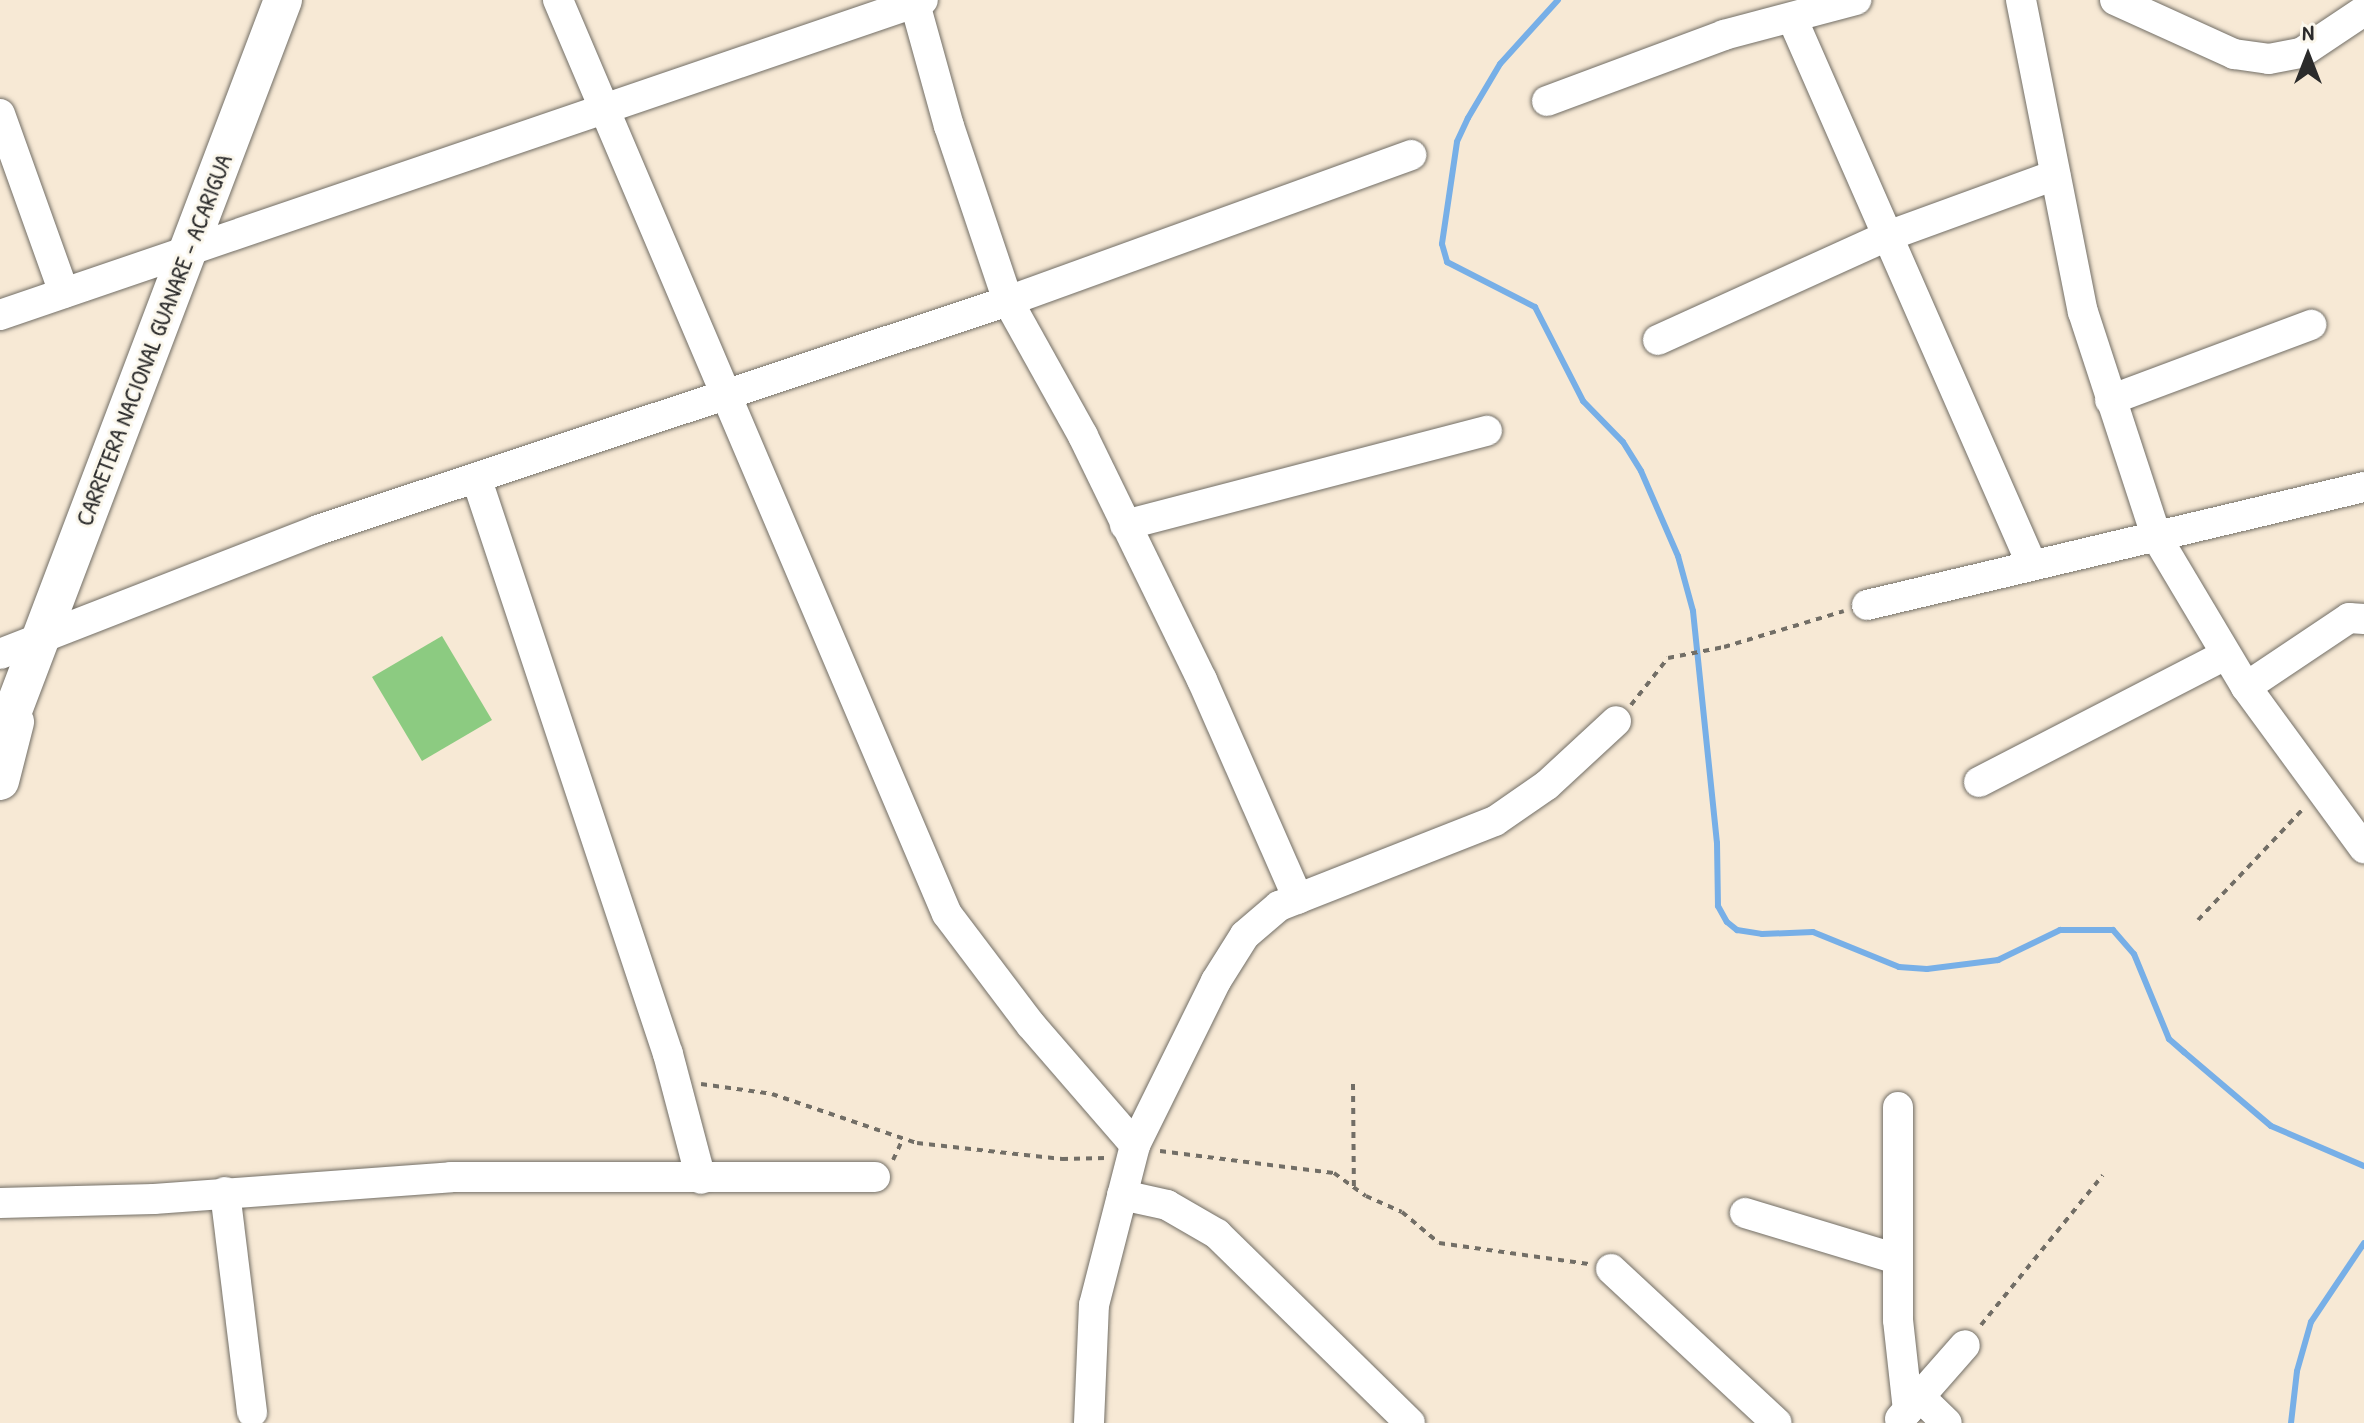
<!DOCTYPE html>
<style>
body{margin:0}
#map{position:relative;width:2364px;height:1423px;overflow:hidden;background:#f7e9d5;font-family:"Patrick Hand",sans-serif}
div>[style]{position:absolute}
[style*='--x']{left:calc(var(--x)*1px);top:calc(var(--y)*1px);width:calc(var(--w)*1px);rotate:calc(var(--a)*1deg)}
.green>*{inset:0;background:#8ccb81}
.stream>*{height:6px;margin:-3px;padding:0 3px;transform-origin:3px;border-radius:3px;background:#77afe7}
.path>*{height:4px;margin-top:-2px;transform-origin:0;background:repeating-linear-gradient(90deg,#726e66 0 6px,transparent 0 12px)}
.roads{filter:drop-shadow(0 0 2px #726e66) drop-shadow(0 0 2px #726e66)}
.minor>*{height:30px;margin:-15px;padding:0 15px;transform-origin:15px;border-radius:15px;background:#fff}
.major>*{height:38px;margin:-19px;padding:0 19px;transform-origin:19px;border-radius:19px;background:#fff}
span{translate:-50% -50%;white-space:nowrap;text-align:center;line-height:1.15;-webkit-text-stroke:6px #fbf7ec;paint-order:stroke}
.street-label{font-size:24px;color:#2b2b2b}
.north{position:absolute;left:2268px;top:16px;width:80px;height:80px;-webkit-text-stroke:6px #fbf7ec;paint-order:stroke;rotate:0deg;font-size:22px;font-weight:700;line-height:32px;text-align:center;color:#2b2b2b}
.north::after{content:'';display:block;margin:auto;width:28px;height:36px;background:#2b2b2b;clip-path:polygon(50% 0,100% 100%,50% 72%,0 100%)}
</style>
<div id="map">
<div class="green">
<div style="clip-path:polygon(442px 636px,492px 720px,422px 761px,372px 677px)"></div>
</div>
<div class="stream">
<div style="--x:1558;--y:0;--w:86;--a:132.2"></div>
<div style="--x:1500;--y:64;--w:63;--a:120.7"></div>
<div style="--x:1468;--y:118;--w:26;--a:115"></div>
<div style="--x:1457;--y:142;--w:103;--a:98.4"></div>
<div style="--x:1442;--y:244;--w:19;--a:74"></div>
<div style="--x:1447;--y:262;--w:99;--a:27.1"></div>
<div style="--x:1535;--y:307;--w:106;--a:62.9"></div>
<div style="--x:1583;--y:401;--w:57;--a:45.7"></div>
<div style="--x:1623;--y:442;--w:34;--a:58"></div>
<div style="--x:1641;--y:471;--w:93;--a:66.5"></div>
<div style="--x:1678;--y:556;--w:57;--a:74.7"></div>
<div style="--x:1693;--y:611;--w:233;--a:84.1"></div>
<div style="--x:1717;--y:843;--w:63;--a:89.1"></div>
<div style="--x:1718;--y:906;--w:18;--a:61"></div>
<div style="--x:1727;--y:922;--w:13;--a:39"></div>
<div style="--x:1737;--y:930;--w:25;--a:9"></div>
<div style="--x:1762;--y:934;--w:51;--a:-2.2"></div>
<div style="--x:1813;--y:932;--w:93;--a:22.1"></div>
<div style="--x:1899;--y:967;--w:28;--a:4"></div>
<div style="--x:1927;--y:969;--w:72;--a:-7.2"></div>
<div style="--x:1998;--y:960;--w:69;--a:-25.8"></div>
<div style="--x:2060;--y:930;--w:53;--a:0"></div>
<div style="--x:2113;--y:930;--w:32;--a:49"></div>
<div style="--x:2134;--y:954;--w:92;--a:67.6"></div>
<div style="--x:2169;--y:1039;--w:20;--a:41"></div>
<div style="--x:2184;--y:1052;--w:114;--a:40.4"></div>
<div style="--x:2271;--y:1126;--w:101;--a:23.3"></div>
<div style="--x:2291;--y:1423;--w:52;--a:-83.4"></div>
<div style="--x:2297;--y:1371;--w:51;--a:-74.1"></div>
<div style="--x:2311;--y:1322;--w:95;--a:-56.1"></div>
</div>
<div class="path">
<div style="--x:1631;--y:705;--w:60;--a:-51.8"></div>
<div style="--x:1668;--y:658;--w:57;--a:-11.1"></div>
<div style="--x:1724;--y:647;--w:125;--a:-16.7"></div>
<div style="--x:2198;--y:920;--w:154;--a:-46.6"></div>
<div style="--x:701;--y:1084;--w:72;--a:8"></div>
<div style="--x:772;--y:1094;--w:153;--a:18.7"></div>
<div style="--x:917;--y:1143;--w:146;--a:6.3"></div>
<div style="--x:1062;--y:1159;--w:44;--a:-1.3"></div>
<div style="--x:1353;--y:1084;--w:105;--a:89.5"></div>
<div style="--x:1160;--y:1151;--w:175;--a:7.2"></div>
<div style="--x:1334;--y:1173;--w:39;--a:36"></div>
<div style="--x:1366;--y:1196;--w:39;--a:24"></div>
<div style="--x:1402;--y:1212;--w:48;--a:40"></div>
<div style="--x:1439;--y:1243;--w:151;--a:8"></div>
<div style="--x:893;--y:1160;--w:23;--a:-65"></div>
<div style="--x:1981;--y:1325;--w:193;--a:-50.9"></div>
</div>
<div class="roads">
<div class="minor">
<div style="--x:558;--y:0;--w:993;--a:66.95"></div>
<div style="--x:947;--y:914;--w:139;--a:52.9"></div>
<div style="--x:1031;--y:1025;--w:159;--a:49.1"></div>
<div style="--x:914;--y:0;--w:131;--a:74.5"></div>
<div style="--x:949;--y:126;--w:185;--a:71.4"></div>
<div style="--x:1008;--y:301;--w:154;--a:60.9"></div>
<div style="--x:1083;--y:436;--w:271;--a:64"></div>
<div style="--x:1202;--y:680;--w:239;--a:66.3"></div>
<div style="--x:2021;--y:0;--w:318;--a:78.8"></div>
<div style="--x:2083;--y:312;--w:236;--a:71.9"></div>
<div style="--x:2156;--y:536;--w:176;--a:59.2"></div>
<div style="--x:2246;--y:687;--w:200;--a:53.8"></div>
<div style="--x:2115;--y:0;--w:131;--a:24.4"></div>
<div style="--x:2234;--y:54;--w:35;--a:8"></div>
<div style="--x:2269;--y:59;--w:33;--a:-11"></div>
<div style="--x:2301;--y:53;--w:76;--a:-33.7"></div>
<div style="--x:1792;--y:18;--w:597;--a:66.31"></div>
<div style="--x:1547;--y:101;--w:189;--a:-20.4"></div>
<div style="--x:1724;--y:35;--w:137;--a:-14.9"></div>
<div style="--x:0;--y:114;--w:190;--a:70.3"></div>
<div style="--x:0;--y:315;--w:975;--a:-18.84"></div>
<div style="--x:1658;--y:340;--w:249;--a:-24.4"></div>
<div style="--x:1885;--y:237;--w:181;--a:-20"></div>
<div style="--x:2110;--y:400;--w:215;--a:-20.5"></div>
<div style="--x:477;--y:480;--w:605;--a:71.6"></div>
<div style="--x:668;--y:1054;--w:129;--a:75.2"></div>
<div style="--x:1125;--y:525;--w:374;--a:-14.6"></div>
<div style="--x:1867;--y:605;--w:511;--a:-13.36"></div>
<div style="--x:0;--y:654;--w:341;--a:-21.3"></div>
<div style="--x:318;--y:530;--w:727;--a:-18.36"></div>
<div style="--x:1008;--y:301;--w:429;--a:-19.9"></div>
<div style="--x:2246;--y:687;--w:124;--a:-33.8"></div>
<div style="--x:2349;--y:618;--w:15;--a:4"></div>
<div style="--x:1979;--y:782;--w:277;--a:-27.3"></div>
<div style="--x:1898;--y:1107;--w:213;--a:90"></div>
<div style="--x:1898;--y:1320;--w:91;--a:83.7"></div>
<div style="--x:225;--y:1192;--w:222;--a:83"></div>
<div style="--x:1122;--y:1195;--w:46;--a:12.5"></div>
<div style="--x:1167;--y:1205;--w:58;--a:30.1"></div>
<div style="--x:1217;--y:1234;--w:270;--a:44.4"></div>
<div style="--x:0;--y:1203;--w:154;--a:-1.5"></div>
<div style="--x:154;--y:1199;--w:298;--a:-4.2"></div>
<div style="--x:451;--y:1177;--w:424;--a:0"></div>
<div style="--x:1745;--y:1213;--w:159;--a:16.8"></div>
<div style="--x:1611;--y:1269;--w:226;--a:42.9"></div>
<div style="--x:1920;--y:1397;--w:37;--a:44"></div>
<div style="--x:1900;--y:1419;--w:98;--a:-48.7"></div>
<div style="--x:1089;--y:1423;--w:118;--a:-87.6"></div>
<div style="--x:1094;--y:1305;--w:165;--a:-75.6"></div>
<div style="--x:1135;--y:1145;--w:183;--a:-63.7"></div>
<div style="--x:1216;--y:981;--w:54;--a:-57.8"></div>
<div style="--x:1245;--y:935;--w:45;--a:-40.5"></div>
<div style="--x:1279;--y:906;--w:232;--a:-21.5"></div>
<div style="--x:1495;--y:821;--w:63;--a:-34.7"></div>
<div style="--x:1547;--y:785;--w:94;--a:-42.8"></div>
</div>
<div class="major">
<div style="--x:0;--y:745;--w:797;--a:-69.2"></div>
<div style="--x:0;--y:781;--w:61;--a:-75.7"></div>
</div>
</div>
<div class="street-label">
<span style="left:154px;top:340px;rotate:-69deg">CARRETERA NACIONAL GUANARE - ACARIGUA</span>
</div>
<div class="north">N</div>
</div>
